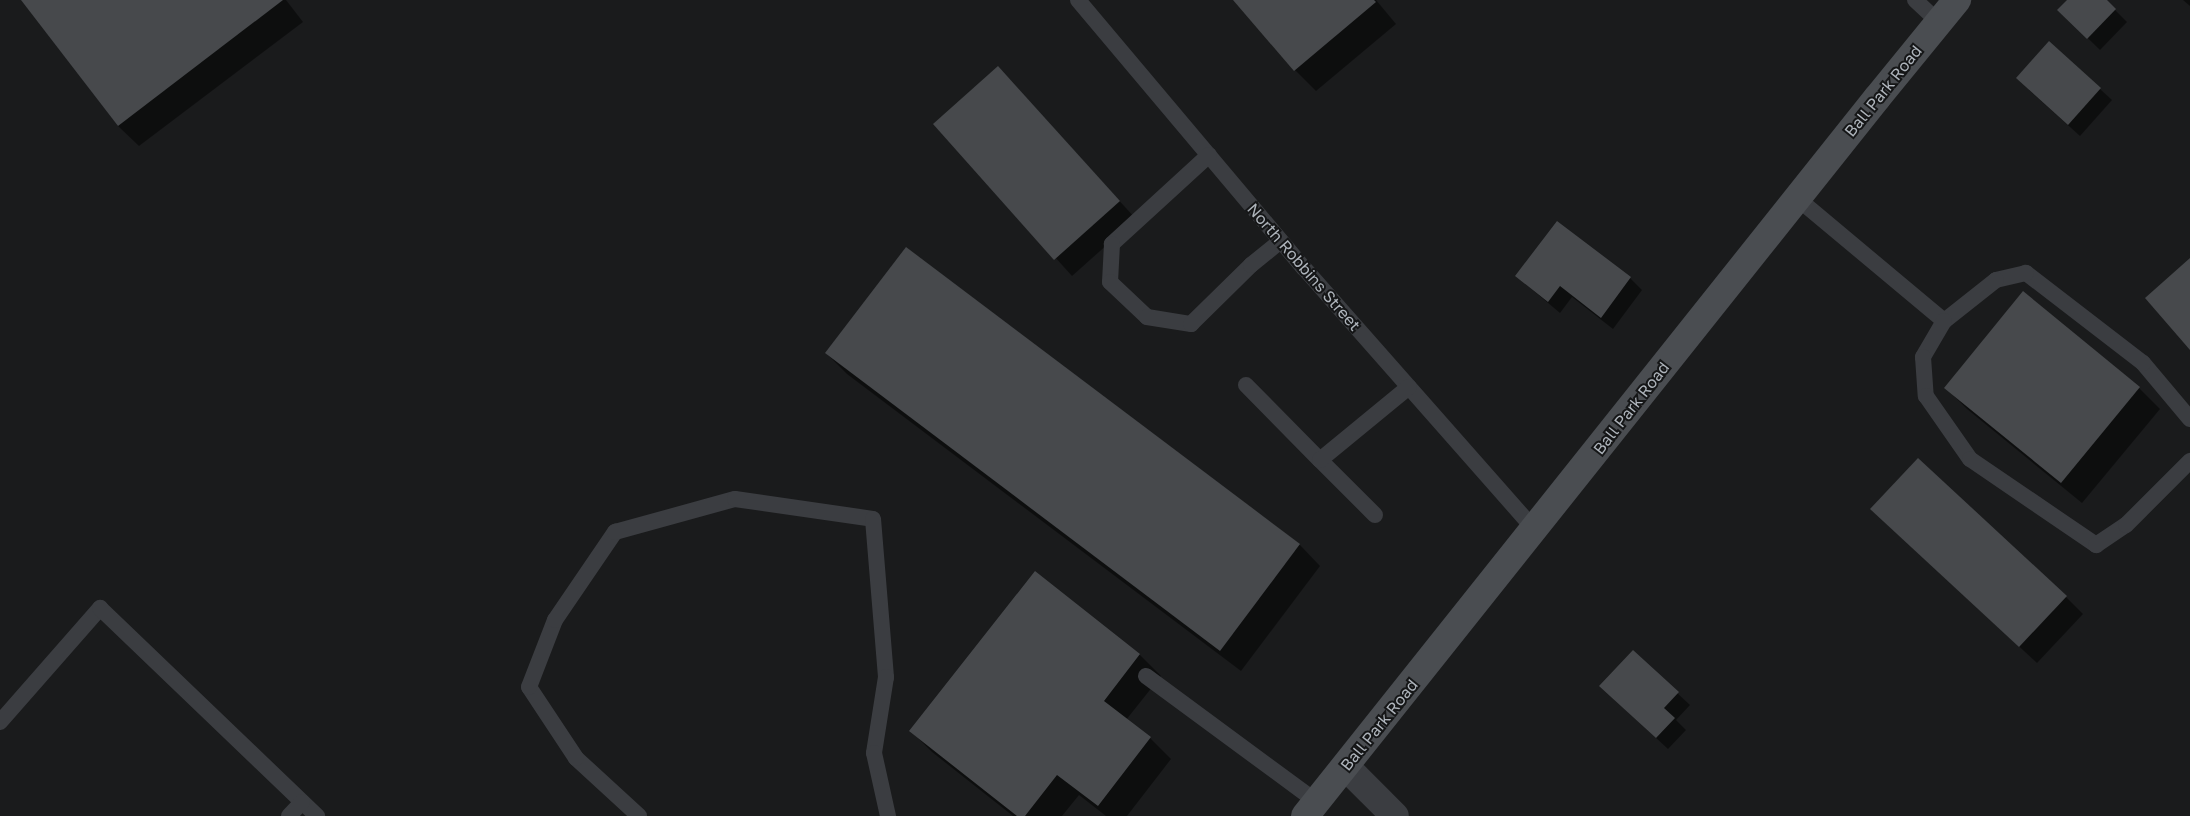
<!DOCTYPE html>
<style>
body{margin:0}
#map{position:relative;width:2190px;height:816px;overflow:hidden;background:#1a1b1c;font-family:"Golos Text",sans-serif}
div>[style]{position:absolute}
[style*='--x']{left:calc(var(--x)*1px);top:calc(var(--y)*1px);width:calc(var(--w)*1px);rotate:calc(var(--a)*1deg)}
.shadow>*{inset:0;background:#0007}
.building>*{inset:0;background:#47494c}
.lane>*{height:16px;margin:-8px;padding:0 8px;transform-origin:8px;border-radius:8px;background:#3b3d41}
.street>*{height:28px;margin:-14px;padding:0 14px;transform-origin:14px;border-radius:14px;background:#3b3d41}
.secondary>*{height:28px;margin:-14px;padding:0 14px;transform-origin:14px;border-radius:14px;background:#4a4d51}
span{translate:-50% -50%;white-space:nowrap;text-align:center;line-height:1.15;-webkit-text-stroke:4px #151617;paint-order:stroke}
.street-label{font-size:16px;color:#aeb4bb}
</style>
<div id="map">
<div class="shadow">
<div style="clip-path:polygon(23px 0,286px 0,303px 22px,139px 146px,118px 126px)"></div>
<div style="clip-path:polygon(1235px 0,1376px 0,1396px 24px,1316px 91px,1295px 70px)"></div>
<div style="clip-path:polygon(2069px 0,2105px 0,2127px 22px,2100px 50px,2059px 10px)"></div>
<div style="clip-path:polygon(2183px 0,2190px 0,2190px 6px)"></div>
<div style="clip-path:polygon(998px 68px,1136px 219px,1072px 276px,935px 124px)"></div>
<div style="clip-path:polygon(2100px 89px,2112px 100px,2080px 136px,2029px 90px)"></div>
<div style="clip-path:polygon(1557px 223px,1630px 278px,1642px 290px,1613px 329px,1572px 297px,1560px 313px,1516px 276px)"></div>
<div style="clip-path:polygon(906px 248px,1300px 545px,1320px 566px,1241px 671px,847px 374px,826px 353px)"></div>
<div style="clip-path:polygon(1946px 388px,2139px 388px,2160px 409px,2082px 503px,1967px 409px)"></div>
<div style="clip-path:polygon(1889px 526px,2066px 597px,2083px 614px,2037px 663px)"></div>
<div style="clip-path:polygon(1035px 573px,1140px 655px,1161px 676px,1126px 720px,1150px 738px,1171px 759px,1127px 816px,1106px 816px,1079px 795px,1062px 816px,1013px 816px,932px 752px,911px 731px)"></div>
<div style="clip-path:polygon(1633px 652px,1690px 705px,1676px 720px,1686px 730px,1668px 749px,1613px 698px)"></div>
</div>
<div class="building">
<div style="clip-path:polygon(21px 0,283px 0,118px 126px)"></div>
<div style="clip-path:polygon(1233px 0,1374px 0,1376px 2px,1294px 71px)"></div>
<div style="clip-path:polygon(2067px 0,2107px 0,2116px 9px,2087px 39px,2057px 10px)"></div>
<div style="clip-path:polygon(2049px 41px,2101px 88px,2068px 125px,2016px 78px)"></div>
<div style="clip-path:polygon(998px 66px,1120px 201px,1054px 260px,933px 124px)"></div>
<div style="clip-path:polygon(1557px 221px,1631px 277px,1601px 318px,1560px 286px,1548px 302px,1515px 276px)"></div>
<div style="clip-path:polygon(906px 247px,1300px 544px,1220px 651px,825px 353px)"></div>
<div style="clip-path:polygon(2190px 258px,2190px 350px,2145px 298px)"></div>
<div style="clip-path:polygon(2023px 291px,2140px 387px,2061px 483px,1944px 388px)"></div>
<div style="clip-path:polygon(1918px 458px,2067px 596px,2019px 647px,1870px 509px)"></div>
<div style="clip-path:polygon(1035px 571px,1140px 654px,1104px 701px,1151px 737px,1098px 806px,1057px 775px,1025px 816px,1017px 816px,909px 731px)"></div>
<div style="clip-path:polygon(1633px 650px,1679px 692px,1664px 708px,1675px 718px,1656px 738px,1599px 686px)"></div>
</div>
<div class="lane">
<div style="--x:1078;--y:0;--w:351;--a:49.9"></div>
<div style="--x:1304;--y:268;--w:349;--a:48.6"></div>
<div style="--x:1915;--y:0;--w:33;--a:43"></div>
<div style="--x:1209;--y:155;--w:132;--a:137.5"></div>
<div style="--x:1112;--y:244;--w:38;--a:93"></div>
<div style="--x:1110;--y:282;--w:51;--a:43.4"></div>
<div style="--x:1147;--y:317;--w:45;--a:9"></div>
<div style="--x:1191;--y:324;--w:84;--a:-44.5"></div>
<div style="--x:1251;--y:265;--w:38;--a:-39"></div>
<div style="--x:1797;--y:198;--w:192;--a:39.9"></div>
<div style="--x:1246;--y:385;--w:105;--a:45.4"></div>
<div style="--x:2190;--y:419;--w:73;--a:-130"></div>
<div style="--x:2143;--y:363;--w:148;--a:-142.4"></div>
<div style="--x:2026;--y:273;--w:31;--a:167"></div>
<div style="--x:1996;--y:280;--w:66;--a:141.7"></div>
<div style="--x:1944;--y:321;--w:42;--a:120.3"></div>
<div style="--x:1923;--y:357;--w:39;--a:86"></div>
<div style="--x:1926;--y:396;--w:77;--a:55.1"></div>
<div style="--x:1970;--y:459;--w:153;--a:34.3"></div>
<div style="--x:2096;--y:545;--w:36;--a:-34"></div>
<div style="--x:2126;--y:525;--w:91;--a:-45"></div>
<div style="--x:1375;--y:515;--w:78;--a:-135"></div>
<div style="--x:1320;--y:460;--w:115;--a:-39.4"></div>
<div style="--x:1146;--y:676;--w:212;--a:36.4"></div>
<div style="--x:0;--y:722;--w:152;--a:-48.7"></div>
<div style="--x:100;--y:608;--w:301;--a:43.8"></div>
<div style="--x:289;--y:816;--w:19;--a:-47"></div>
<div style="--x:639;--y:816;--w:86;--a:-137.4"></div>
<div style="--x:576;--y:758;--w:85;--a:-123.5"></div>
<div style="--x:529;--y:687;--w:72;--a:-68.8"></div>
<div style="--x:555;--y:620;--w:107;--a:-55.7"></div>
<div style="--x:615;--y:532;--w:124;--a:-15.4"></div>
<div style="--x:735;--y:499;--w:139;--a:8.2"></div>
<div style="--x:873;--y:519;--w:159;--a:85.3"></div>
<div style="--x:886;--y:677;--w:77;--a:99"></div>
<div style="--x:874;--y:753;--w:65;--a:77.5"></div>
</div>
<div class="street">
<div style="--x:1346;--y:767;--w:69;--a:45"></div>
</div>
<div class="secondary">
<div style="--x:1305;--y:816;--w:918;--a:-51.46"></div>
<div style="--x:1877;--y:98;--w:127;--a:-50.8"></div>
</div>
<div class="street-label">
<span style="left:1883px;top:91px;rotate:-51deg">Ball Park Road</span>
<span style="left:1304px;top:267px;rotate:49deg">North Robbins Street</span>
<span style="left:1631px;top:408px;rotate:-52deg">Ball Park Road</span>
<span style="left:1379px;top:725px;rotate:-51deg">Ball Park Road</span>
</div>
</div>
